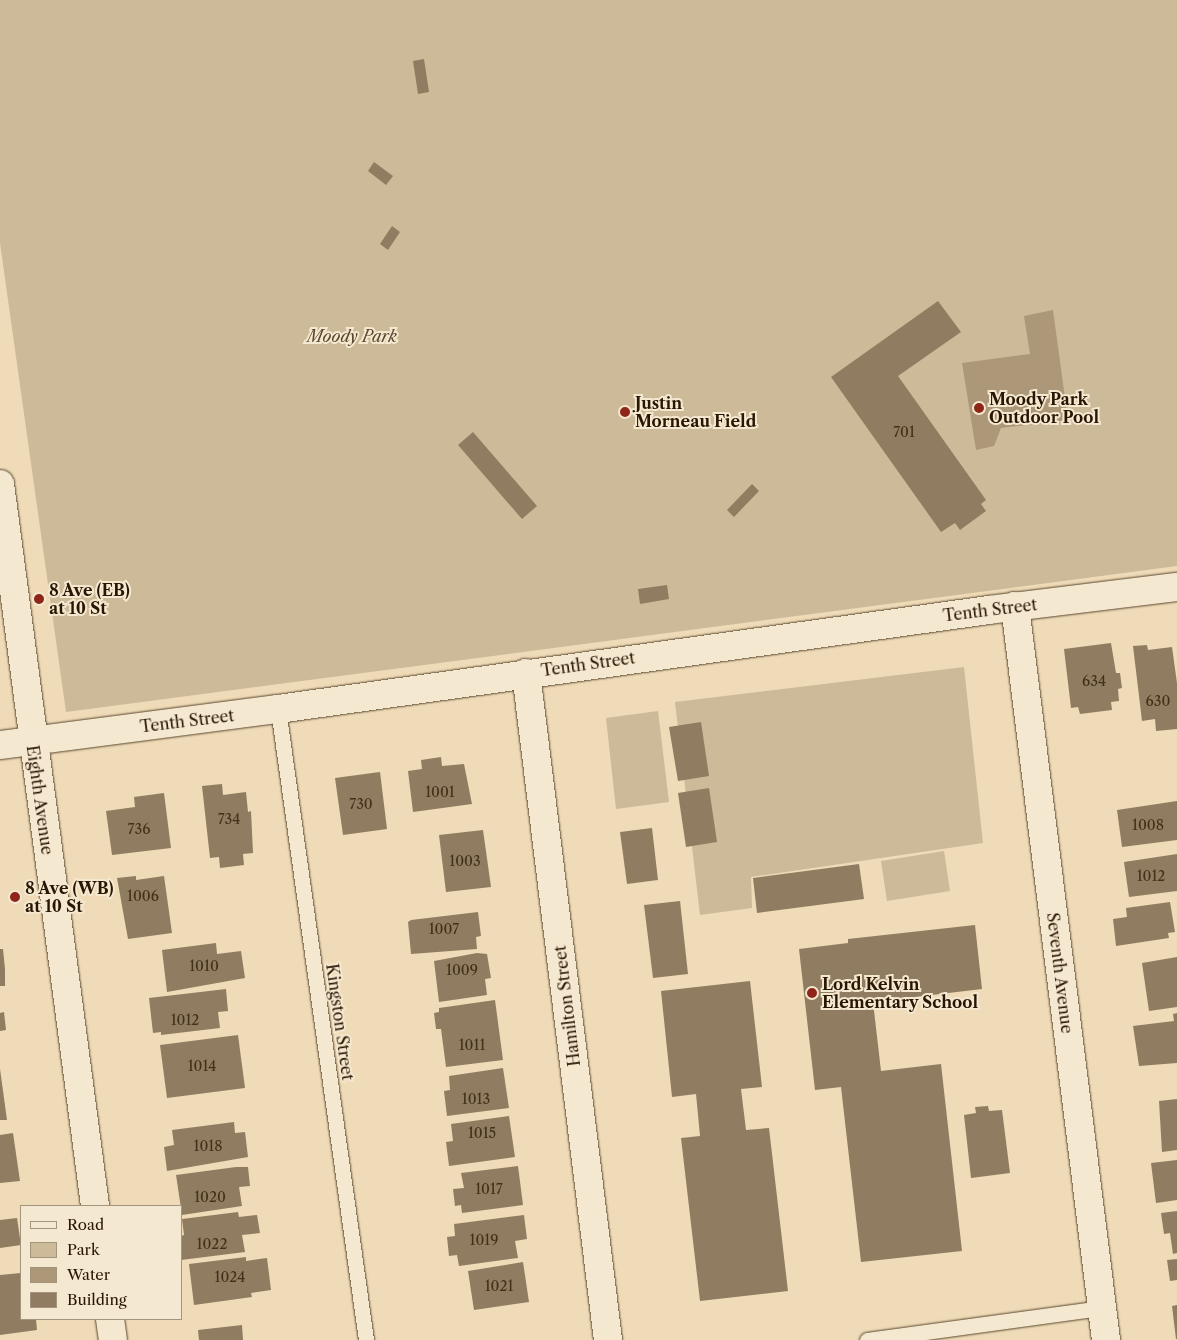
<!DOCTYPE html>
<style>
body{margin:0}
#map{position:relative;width:1177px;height:1340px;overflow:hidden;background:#efdbb7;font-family:"Libre Caslon Text",serif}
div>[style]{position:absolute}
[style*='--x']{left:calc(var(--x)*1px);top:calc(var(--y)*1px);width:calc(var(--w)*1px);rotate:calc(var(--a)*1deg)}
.green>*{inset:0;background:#cdba98}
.water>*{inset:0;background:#ac9879}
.building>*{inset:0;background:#907c60}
.roads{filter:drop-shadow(0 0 1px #5a472f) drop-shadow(0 0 1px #5a472f)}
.service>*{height:15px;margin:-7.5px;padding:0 7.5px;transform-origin:7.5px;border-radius:7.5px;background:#f5e8d0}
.minor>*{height:28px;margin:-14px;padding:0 14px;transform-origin:14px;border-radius:14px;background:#f5e8d0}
.tertiary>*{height:28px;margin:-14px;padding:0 14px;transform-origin:14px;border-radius:14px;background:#f5e8d0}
.dots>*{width:14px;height:14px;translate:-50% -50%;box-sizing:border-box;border:2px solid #f5e8d0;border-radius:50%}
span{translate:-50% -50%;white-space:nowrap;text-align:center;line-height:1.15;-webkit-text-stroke:4px #f5e8d0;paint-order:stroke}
.number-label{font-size:14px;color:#43301a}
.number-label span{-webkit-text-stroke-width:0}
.park-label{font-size:16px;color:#5a472f;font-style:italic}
.poi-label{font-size:16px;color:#291602;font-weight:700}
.left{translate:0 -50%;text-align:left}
.street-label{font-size:16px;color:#291602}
.legend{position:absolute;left:20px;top:1205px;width:162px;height:115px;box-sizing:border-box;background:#f5e8d0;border:1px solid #a3947e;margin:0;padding:6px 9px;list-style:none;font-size:15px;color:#291602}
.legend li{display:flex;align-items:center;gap:10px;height:25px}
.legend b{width:25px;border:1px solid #a3947e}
</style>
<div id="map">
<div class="green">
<div style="clip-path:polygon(0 0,1177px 0,1177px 566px,66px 712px,0 243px)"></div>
<div style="clip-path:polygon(964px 667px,983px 843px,751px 877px,752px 908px,700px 915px,675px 702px)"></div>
<div style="clip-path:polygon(658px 711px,669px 802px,616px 809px,606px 718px)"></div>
<div style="clip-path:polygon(944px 851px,950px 891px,887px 901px,881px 861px)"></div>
</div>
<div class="water">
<div style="clip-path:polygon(1053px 310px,1068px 420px,1001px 428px,994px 446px,976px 450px,962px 363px,1030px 354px,1024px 316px)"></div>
</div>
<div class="building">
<div style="clip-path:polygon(424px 59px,429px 92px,418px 94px,413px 61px)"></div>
<div style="clip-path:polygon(374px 162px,393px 176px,386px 185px,368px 171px)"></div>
<div style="clip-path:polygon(392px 226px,400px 232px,388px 250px,380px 244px)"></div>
<div style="clip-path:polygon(938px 301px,961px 332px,898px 376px,986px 500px,981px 504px,986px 511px,960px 530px,955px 523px,941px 532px,831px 377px)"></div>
<div style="clip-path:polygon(473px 432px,537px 506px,522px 519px,458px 445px)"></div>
<div style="clip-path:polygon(752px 484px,759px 491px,734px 517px,727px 510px)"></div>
<div style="clip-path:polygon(667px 585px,669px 599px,640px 604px,638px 589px)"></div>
<div style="clip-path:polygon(1111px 643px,1116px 673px,1120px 673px,1122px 688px,1118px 689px,1119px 701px,1111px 702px,1112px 710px,1080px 714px,1078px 707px,1071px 708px,1064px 649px)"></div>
<div style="clip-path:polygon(1147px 645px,1148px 650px,1172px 647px,1177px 683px,1177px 729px,1156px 731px,1155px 719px,1142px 721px,1133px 646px)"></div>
<div style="clip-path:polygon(701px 722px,709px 776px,678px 781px,669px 727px)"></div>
<div style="clip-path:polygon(441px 757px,442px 766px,464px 764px,472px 804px,413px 812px,408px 771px,422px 769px,421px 760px)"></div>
<div style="clip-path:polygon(380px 772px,387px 829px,343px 835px,335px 778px)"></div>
<div style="clip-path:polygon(222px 784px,223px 795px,246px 792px,248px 812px,251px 811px,253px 853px,243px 854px,244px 865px,220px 868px,219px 857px,210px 858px,202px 786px)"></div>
<div style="clip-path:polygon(709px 788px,717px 842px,686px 847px,678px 793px)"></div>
<div style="clip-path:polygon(164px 793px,171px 848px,112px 855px,106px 811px,135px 807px,134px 797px)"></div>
<div style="clip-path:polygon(1177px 801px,1177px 840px,1122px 847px,1117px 810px)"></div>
<div style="clip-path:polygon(652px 828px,658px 880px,627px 884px,620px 832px)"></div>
<div style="clip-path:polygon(483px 830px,491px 887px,446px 892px,439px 835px)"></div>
<div style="clip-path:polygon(1177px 854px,1177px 891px,1129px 897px,1124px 862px)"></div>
<div style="clip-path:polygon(859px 864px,864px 899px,757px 913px,753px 878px)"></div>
<div style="clip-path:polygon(136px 876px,136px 880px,164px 876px,172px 933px,128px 939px,117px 878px)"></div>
<div style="clip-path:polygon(680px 901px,688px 974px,653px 978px,644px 905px)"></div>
<div style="clip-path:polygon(1170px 902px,1175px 932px,1168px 933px,1169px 938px,1116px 946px,1113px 919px,1127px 917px,1126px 908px)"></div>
<div style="clip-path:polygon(478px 912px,481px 936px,476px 937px,477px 949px,411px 954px,408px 922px,411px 920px)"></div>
<div style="clip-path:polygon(975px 925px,982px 989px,873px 1002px,881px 1071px,941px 1064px,962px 1251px,861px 1262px,841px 1087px,815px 1090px,799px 949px,848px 943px,848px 939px)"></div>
<div style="clip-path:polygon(216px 943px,217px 954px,241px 951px,245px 978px,167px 992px,162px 950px)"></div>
<div style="clip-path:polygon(0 949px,3px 949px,5px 969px,5px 986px,0 986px)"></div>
<div style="clip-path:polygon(477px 953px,487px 954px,491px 978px,485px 979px,487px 995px,439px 1002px,434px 961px)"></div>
<div style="clip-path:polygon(1177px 957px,1177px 1007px,1149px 1011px,1142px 963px)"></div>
<div style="clip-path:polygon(750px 981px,762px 1087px,741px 1089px,746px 1130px,769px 1128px,788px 1291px,700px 1301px,681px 1138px,700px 1136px,696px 1094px,672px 1097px,661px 991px)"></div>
<div style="clip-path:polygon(226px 989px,228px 1011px,218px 1012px,220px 1028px,161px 1035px,161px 1032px,153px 1033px,149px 998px)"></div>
<div style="clip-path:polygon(495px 1000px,503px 1060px,446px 1067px,441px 1029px,436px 1029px,434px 1013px,439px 1012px,439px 1008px)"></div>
<div style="clip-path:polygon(4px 1012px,6px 1030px,0 1031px,0 1013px)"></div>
<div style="clip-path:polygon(1177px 1013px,1177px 1063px,1139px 1066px,1133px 1026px,1174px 1021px,1173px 1014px)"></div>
<div style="clip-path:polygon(238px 1035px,245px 1088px,167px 1098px,160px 1045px)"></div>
<div style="clip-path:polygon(503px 1068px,509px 1108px,447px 1116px,444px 1091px,450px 1090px,449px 1076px)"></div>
<div style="clip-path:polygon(0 1069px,7px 1120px,0 1120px)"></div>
<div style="clip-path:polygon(1177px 1099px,1177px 1150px,1162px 1152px,1159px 1101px)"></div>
<div style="clip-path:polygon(988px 1106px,989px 1111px,1002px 1110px,1010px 1173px,971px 1178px,964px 1115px,976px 1113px,975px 1107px)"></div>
<div style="clip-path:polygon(509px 1116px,515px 1157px,449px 1166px,446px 1142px,453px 1141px,451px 1124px)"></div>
<div style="clip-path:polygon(234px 1122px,235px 1133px,245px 1132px,248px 1157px,167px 1171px,164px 1147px,174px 1145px,172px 1130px)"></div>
<div style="clip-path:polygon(13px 1133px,20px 1181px,0 1183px,0 1135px)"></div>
<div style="clip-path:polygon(1177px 1160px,1177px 1200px,1156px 1203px,1151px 1163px)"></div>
<div style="clip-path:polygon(518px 1166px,523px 1205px,462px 1213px,461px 1205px,455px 1206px,453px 1189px,464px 1188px,461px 1173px)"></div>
<div style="clip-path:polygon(236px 1167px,248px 1167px,250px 1186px,239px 1187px,242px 1206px,182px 1215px,176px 1175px)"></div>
<div style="clip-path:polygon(1177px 1211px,1177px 1253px,1173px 1254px,1170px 1233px,1164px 1234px,1161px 1213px)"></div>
<div style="clip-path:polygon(238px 1212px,239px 1217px,257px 1215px,260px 1233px,242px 1235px,245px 1252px,181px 1260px,181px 1236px,184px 1235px,182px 1219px)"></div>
<div style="clip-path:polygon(524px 1215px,527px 1239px,515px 1241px,518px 1258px,459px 1266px,457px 1255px,449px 1256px,447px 1237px,455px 1236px,454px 1224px)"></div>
<div style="clip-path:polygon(17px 1218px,21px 1245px,0 1248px,0 1220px)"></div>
<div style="clip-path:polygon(246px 1257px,246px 1261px,267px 1258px,271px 1290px,251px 1293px,252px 1297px,194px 1305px,189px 1264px)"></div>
<div style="clip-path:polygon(1177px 1259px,1177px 1280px,1170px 1281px,1167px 1260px)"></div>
<div style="clip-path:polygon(523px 1262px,529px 1302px,474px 1310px,468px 1271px)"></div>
<div style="clip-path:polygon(21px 1273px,21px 1319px,36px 1319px,37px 1330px,0 1335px,0 1275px)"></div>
<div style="clip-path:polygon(1177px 1305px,1177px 1339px,1176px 1339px,1172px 1306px)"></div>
<div style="clip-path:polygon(242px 1325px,243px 1340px,199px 1340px,198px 1330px)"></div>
</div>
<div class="roads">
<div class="service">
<div style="--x:278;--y:709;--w:637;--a:82.06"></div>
<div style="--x:867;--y:1340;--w:237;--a:-7.8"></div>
</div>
<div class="minor">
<div style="--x:1015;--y:606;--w:740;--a:82.93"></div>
<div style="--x:526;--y:673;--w:672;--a:82.99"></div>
<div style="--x:0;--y:745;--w:280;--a:-7.4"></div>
<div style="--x:278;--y:709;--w:718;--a:-7.93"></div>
<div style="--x:989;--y:610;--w:189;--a:-7"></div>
</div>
<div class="tertiary">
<div style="--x:0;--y:484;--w:728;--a:82.5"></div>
<div style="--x:110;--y:1319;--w:21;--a:82"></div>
</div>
</div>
<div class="dots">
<div style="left:979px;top:408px;background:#8f2418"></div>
<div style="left:625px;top:412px;background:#8f2418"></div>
<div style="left:39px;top:599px;background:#8f2418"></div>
<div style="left:15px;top:897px;background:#8f2418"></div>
<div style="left:812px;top:993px;background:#8f2418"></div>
</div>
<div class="number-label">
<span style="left:904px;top:432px">701</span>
<span style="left:1094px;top:681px">634</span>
<span style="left:1158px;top:701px">630</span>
<span style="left:440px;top:792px">1001</span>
<span style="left:361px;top:804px">730</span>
<span style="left:229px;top:819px">734</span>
<span style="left:1148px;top:825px">1008</span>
<span style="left:139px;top:829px">736</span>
<span style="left:465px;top:861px">1003</span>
<span style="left:1151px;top:876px">1012</span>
<span style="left:143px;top:896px">1006</span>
<span style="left:444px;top:929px">1007</span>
<span style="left:204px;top:966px">1010</span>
<span style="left:462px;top:970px">1009</span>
<span style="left:185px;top:1020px">1012</span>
<span style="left:472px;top:1045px">1011</span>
<span style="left:202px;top:1066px">1014</span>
<span style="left:476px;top:1099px">1013</span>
<span style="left:482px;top:1133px">1015</span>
<span style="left:208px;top:1146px">1018</span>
<span style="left:489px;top:1189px">1017</span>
<span style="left:210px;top:1197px">1020</span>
<span style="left:484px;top:1240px">1019</span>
<span style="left:212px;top:1244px">1022</span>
<span style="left:230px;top:1277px">1024</span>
<span style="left:499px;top:1286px">1021</span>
</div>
<div class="park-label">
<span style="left:352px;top:336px">Moody Park</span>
</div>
<div class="poi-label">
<span class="left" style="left:989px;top:408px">Moody Park<br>Outdoor Pool</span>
<span class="left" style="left:635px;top:412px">Justin<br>Morneau Field</span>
<span class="left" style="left:49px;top:599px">8 Ave (EB)<br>at 10 St</span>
<span class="left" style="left:25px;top:897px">8 Ave (WB)<br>at 10 St</span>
<span class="left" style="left:822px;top:993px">Lord Kelvin<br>Elementary School</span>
</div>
<div class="street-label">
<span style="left:990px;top:610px;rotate:-7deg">Tenth Street</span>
<span style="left:588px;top:664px;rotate:-8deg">Tenth Street</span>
<span style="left:187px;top:721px;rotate:-7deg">Tenth Street</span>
<span style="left:40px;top:800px;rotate:82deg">Eighth Avenue</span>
<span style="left:1060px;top:973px;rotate:83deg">Seventh Avenue</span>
<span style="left:567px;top:1006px;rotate:-97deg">Hamilton Street</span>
<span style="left:340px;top:1022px;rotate:82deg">Kingston Street</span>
</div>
<ul class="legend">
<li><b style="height:6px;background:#f5e8d0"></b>Road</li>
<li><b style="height:14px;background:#cdba98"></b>Park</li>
<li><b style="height:14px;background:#ac9879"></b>Water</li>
<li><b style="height:14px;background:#907c60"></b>Building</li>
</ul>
</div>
